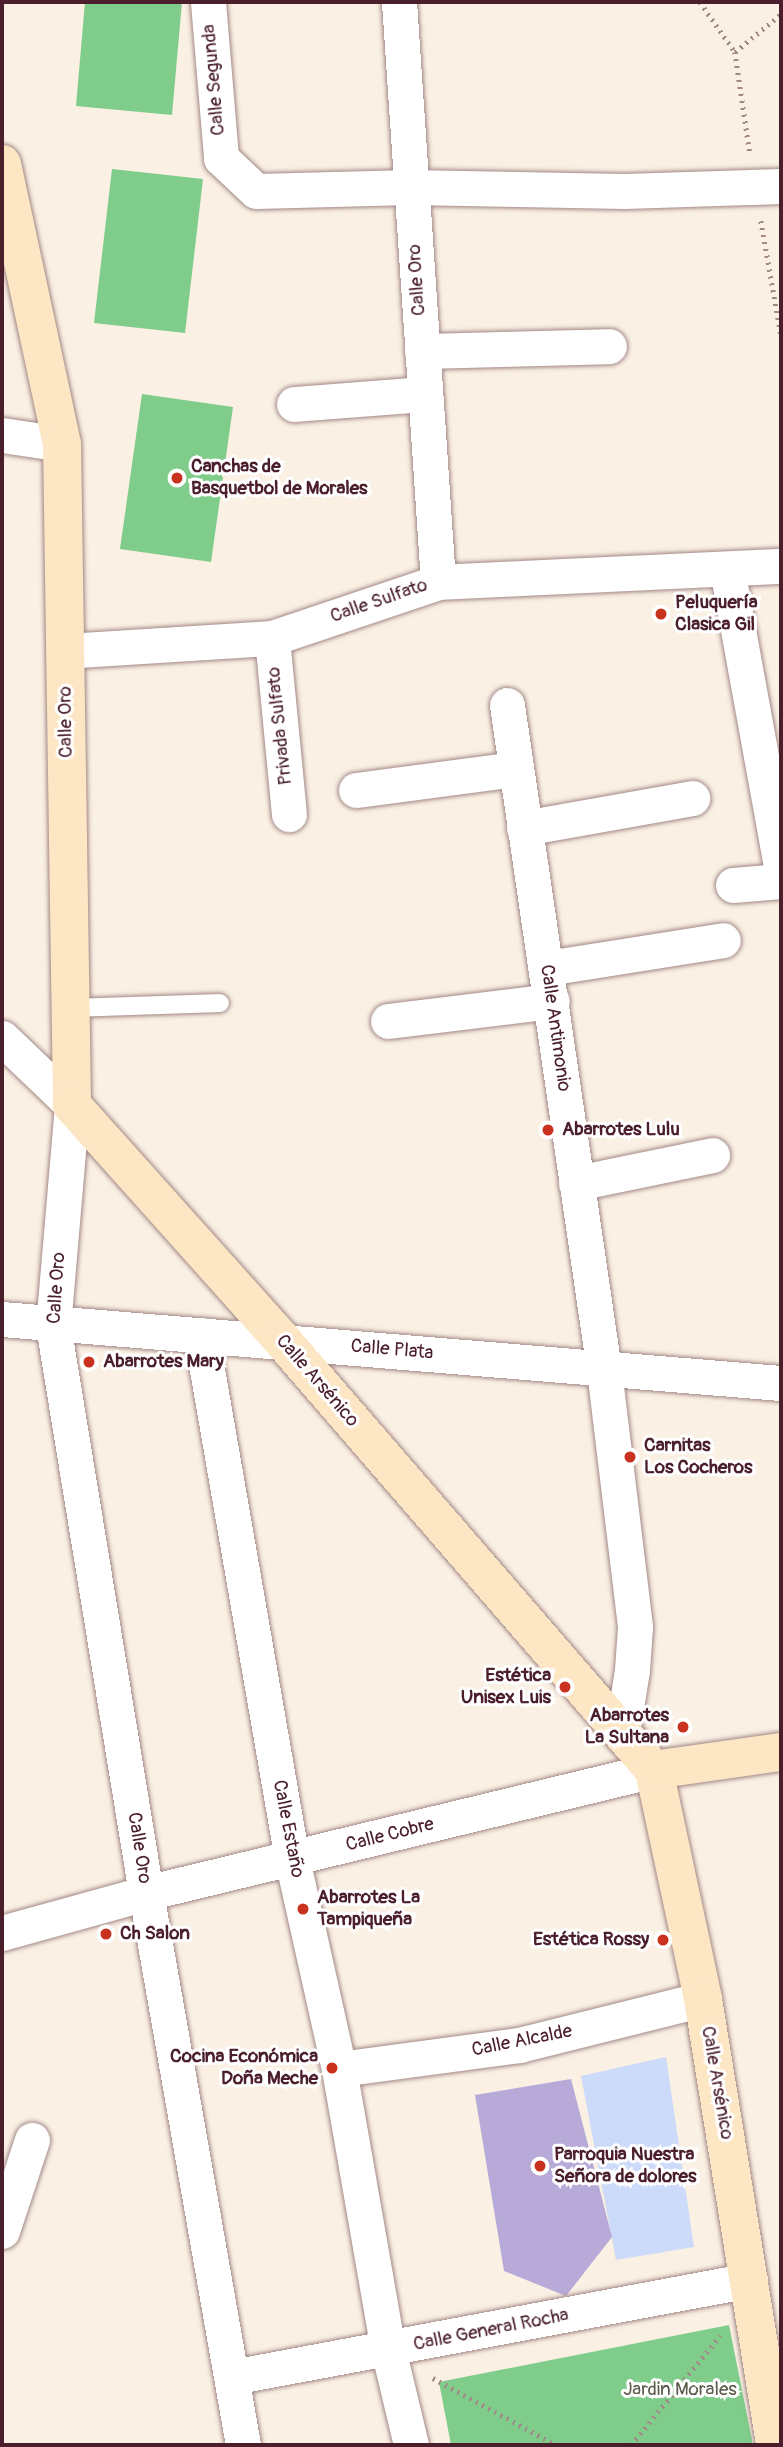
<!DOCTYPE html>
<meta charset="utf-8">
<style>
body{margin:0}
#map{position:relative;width:783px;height:2447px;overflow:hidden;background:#faf0e3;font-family:Pangolin,sans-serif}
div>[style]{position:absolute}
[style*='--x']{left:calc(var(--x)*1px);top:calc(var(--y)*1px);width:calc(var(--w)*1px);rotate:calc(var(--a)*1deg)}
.built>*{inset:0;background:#ccdbf9}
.green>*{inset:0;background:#7fcc8b}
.building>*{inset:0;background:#b7aad8}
.path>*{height:4.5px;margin-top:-2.25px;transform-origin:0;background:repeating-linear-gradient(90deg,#a28887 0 2px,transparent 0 7px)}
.roads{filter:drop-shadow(0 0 2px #a28887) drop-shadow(0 0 2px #a28887)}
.lane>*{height:18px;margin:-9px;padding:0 9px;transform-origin:9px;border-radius:9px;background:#fff}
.street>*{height:35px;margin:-17.5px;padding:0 17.5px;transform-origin:17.5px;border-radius:17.5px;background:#fff}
.secondary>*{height:38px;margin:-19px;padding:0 19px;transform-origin:19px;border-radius:19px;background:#fce6c4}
.dots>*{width:19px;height:19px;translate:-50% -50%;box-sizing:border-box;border:4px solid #fff;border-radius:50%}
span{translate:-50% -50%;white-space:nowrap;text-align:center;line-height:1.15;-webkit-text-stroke:6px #fff;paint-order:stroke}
.street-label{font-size:19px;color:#4a1f2b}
.poi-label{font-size:19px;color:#4a1f2b;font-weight:700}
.left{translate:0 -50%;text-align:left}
.right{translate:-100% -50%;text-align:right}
.park-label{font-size:19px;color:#5d5c4d}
.frame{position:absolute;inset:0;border:4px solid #4a1f2b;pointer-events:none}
</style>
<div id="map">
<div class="built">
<div style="clip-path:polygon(666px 2057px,694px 2247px,616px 2260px,581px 2076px)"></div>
</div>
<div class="green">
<div style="clip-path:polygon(85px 2px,182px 2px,172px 115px,76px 106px)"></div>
<div style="clip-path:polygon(112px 169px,203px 179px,185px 333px,94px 323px)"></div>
<div style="clip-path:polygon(142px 394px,233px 407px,211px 562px,120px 549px)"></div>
<div style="clip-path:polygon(729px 2325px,753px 2445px,451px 2445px,439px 2382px)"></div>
</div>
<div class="building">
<div style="clip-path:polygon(571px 2079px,612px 2237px,566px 2296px,504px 2271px,475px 2095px)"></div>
</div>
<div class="path">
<div style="--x:700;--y:2;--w:61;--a:55"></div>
<div style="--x:735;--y:52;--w:103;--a:81.6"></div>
<div style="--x:735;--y:52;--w:60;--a:-39.6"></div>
<div style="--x:761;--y:221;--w:115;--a:80"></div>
<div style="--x:433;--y:2378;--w:140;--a:28.6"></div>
<div style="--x:631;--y:2445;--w:141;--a:-50.8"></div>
</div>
<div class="roads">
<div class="lane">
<div style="--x:72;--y:1008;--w:148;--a:-1.9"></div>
</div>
<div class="street">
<div style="--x:208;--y:2;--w:157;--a:85.2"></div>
<div style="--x:221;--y:158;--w:48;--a:43.3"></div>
<div style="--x:256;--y:191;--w:154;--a:-1.5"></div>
<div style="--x:410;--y:187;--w:214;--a:1.1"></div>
<div style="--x:624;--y:191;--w:157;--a:-1.8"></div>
<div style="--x:399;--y:2;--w:581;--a:86.15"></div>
<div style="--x:422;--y:351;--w:187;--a:-1.5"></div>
<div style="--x:294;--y:404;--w:129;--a:-4.4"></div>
<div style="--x:2;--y:435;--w:61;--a:8.5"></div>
<div style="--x:727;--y:569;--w:303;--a:79.7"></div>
<div style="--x:272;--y:638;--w:177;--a:84.5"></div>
<div style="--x:64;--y:651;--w:208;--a:-3.6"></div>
<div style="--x:272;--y:638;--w:175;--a:-18.6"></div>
<div style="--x:438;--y:582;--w:343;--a:-2.7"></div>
<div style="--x:507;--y:705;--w:672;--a:81.7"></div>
<div style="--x:604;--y:1370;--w:259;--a:83.1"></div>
<div style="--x:635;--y:1627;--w:43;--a:94"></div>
<div style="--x:632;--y:1670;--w:64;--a:99"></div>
<div style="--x:356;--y:790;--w:161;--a:-7.5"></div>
<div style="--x:524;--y:828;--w:171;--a:-10.1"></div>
<div style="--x:733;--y:885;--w:48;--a:-4.8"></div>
<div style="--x:547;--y:968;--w:178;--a:-9"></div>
<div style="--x:388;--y:1021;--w:165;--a:-7"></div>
<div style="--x:2;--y:1038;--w:97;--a:43.7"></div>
<div style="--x:72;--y:1105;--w:221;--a:94.9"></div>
<div style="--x:53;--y:1325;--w:576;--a:80.7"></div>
<div style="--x:146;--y:1893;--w:560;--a:80.03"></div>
<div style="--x:576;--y:1183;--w:139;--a:-11.6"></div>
<div style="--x:2;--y:1319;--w:782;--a:4.7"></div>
<div style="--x:201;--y:1335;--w:532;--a:80.15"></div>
<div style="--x:292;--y:1859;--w:215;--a:77.4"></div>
<div style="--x:339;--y:2069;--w:284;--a:80.1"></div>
<div style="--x:388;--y:2349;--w:99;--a:76.5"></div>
<div style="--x:2;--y:1933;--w:149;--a:-15.5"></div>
<div style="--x:146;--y:1893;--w:523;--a:-13.61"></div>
<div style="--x:339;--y:2069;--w:182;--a:-7.6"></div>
<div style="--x:519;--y:2045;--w:190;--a:-14"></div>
<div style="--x:2;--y:2231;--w:96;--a:-71.8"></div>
<div style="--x:232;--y:2377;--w:527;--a:-10.61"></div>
</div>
<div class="secondary">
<div style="--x:2;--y:164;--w:286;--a:77.9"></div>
<div style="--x:62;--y:444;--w:661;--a:89.13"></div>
<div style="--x:72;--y:1105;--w:315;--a:48.2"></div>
<div style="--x:282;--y:1340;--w:569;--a:49.14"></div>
<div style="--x:654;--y:1770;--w:234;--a:77.9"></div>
<div style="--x:703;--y:1999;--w:452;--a:80.8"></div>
<div style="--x:654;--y:1770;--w:128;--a:-8.1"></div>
</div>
</div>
<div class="dots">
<div style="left:177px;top:478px;background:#c8321e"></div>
<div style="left:661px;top:614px;background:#c8321e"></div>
<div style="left:548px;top:1130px;background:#c8321e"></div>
<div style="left:89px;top:1362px;background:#c8321e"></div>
<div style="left:630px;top:1457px;background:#c8321e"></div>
<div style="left:565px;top:1687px;background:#c8321e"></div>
<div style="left:683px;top:1727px;background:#c8321e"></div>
<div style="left:303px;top:1909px;background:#c8321e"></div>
<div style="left:106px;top:1934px;background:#c8321e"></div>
<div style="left:663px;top:1940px;background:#c8321e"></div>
<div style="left:332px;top:2068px;background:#c8321e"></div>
<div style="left:540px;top:2166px;background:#c8321e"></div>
</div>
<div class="street-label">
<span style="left:214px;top:80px;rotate:-95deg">Calle Segunda</span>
<span style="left:417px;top:280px;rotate:-94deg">Calle Oro</span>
<span style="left:379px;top:601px;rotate:-19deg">Calle Sulfato</span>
<span style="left:66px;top:722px;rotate:-91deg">Calle Oro</span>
<span style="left:280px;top:726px;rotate:-96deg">Privada Sulfato</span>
<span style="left:555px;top:1028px;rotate:82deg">Calle Antimonio</span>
<span style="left:57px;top:1288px;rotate:-86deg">Calle Oro</span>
<span style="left:392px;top:1350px;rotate:5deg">Calle Plata</span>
<span style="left:317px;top:1381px;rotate:49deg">Calle Arsénico</span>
<span style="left:288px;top:1829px;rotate:79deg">Calle Estaño</span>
<span style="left:390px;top:1835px;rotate:-14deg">Calle Cobre</span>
<span style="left:139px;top:1848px;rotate:81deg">Calle Oro</span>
<span style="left:522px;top:2041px;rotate:-11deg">Calle Alcalde</span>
<span style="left:717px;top:2083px;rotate:80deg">Calle Arsénico</span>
<span style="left:491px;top:2330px;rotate:-11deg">Calle General Rocha</span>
</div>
<div class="poi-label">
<span class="left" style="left:191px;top:478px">Canchas de<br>Basquetbol de Morales</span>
<span class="left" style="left:675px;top:614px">Peluquería<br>Clasica Gil</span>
<span class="left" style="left:562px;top:1130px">Abarrotes Lulu</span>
<span class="left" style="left:103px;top:1362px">Abarrotes Mary</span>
<span class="left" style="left:644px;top:1457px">Carnitas<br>Los Cocheros</span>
<span class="right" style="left:551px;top:1687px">Estética<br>Unisex Luis</span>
<span class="right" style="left:669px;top:1727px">Abarrotes<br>La Sultana</span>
<span class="left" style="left:317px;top:1909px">Abarrotes La<br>Tampiqueña</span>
<span class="left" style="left:120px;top:1934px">Ch Salon</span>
<span class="right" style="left:649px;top:1940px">Estética Rossy</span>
<span class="right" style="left:318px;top:2068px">Cocina Económica<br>Doña Meche</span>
<span class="left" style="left:554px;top:2166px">Parroquia Nuestra<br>Señora de dolores</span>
</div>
<div class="park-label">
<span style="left:680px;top:2390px">Jardin Morales</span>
</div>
<div class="frame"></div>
</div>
